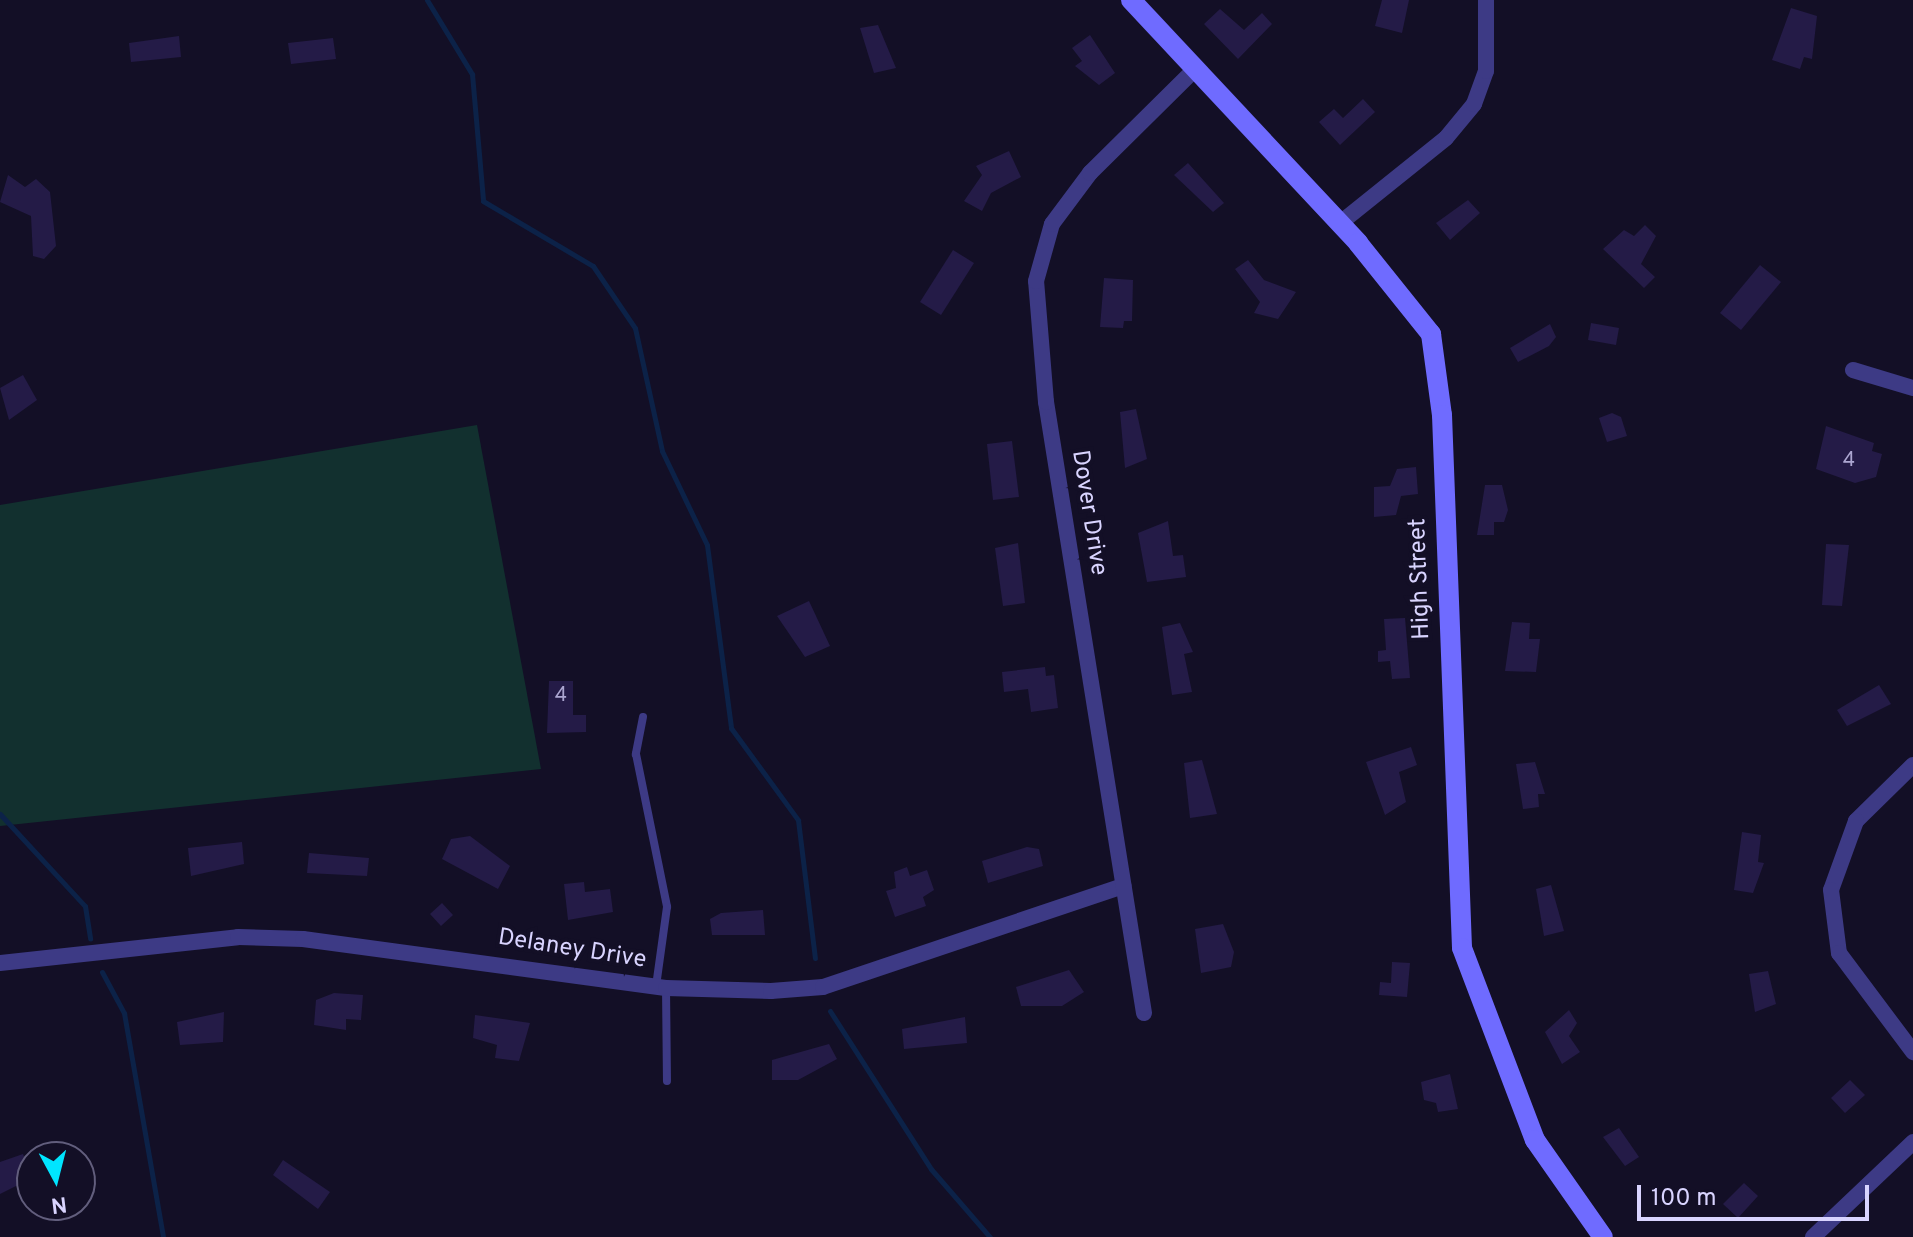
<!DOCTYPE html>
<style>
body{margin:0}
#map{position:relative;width:1913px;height:1237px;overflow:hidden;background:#130f26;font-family:Overpass,sans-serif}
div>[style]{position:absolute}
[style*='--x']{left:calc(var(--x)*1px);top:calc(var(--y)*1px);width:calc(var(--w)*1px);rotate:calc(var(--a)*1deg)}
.green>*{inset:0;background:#12302f}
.stream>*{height:5px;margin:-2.5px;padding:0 2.5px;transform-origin:2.5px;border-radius:2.5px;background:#0c2248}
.building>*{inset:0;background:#241b47}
.lane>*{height:8px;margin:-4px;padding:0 4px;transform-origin:4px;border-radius:4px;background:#3d3a85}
.street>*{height:16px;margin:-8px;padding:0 8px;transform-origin:8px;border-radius:8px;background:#3d3a85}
.secondary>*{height:20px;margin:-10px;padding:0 10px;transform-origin:10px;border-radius:10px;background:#6f6bff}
span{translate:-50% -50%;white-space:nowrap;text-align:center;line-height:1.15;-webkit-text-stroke:8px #130f26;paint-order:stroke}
.number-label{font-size:20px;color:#aca6d1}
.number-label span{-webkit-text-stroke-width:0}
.street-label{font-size:24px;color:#d9d4ff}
.north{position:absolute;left:16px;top:1141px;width:80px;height:80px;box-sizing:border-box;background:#130f26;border:2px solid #625e7d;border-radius:50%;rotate:173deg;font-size:22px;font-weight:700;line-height:32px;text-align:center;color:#d9d4ff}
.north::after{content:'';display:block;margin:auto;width:28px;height:36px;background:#00e5ff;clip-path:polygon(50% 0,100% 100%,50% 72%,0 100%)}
.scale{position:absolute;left:1637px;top:1185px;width:232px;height:36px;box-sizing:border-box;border:4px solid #d9d4ff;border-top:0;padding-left:10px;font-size:24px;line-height:28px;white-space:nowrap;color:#d9d4ff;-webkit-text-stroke:6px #130f26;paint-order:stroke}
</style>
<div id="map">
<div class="green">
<div style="clip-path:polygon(477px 425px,541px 769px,0 826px,0 505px)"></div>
</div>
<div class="stream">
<div style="--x:427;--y:0;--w:87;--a:58.7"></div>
<div style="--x:472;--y:74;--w:127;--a:85"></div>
<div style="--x:483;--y:201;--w:128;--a:30.6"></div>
<div style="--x:593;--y:266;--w:75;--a:55.9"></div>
<div style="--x:635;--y:328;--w:126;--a:77.6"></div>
<div style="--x:662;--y:451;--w:104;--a:64.4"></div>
<div style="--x:707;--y:545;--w:185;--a:82.5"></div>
<div style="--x:731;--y:728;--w:114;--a:53.9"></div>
<div style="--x:798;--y:820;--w:139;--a:83"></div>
<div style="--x:0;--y:814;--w:125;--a:47.3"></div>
<div style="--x:85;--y:906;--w:33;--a:81"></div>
<div style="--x:102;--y:972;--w:47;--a:61.8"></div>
<div style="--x:124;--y:1013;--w:227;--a:80.1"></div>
<div style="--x:830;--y:1011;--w:188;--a:57.4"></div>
<div style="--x:931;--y:1169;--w:90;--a:49.1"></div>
</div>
<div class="building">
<div style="clip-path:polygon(1382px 0,1409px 0,1402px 33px,1375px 26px)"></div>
<div style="clip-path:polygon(1791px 8px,1817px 16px,1812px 59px,1804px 57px,1800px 69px,1772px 60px)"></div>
<div style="clip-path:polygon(1220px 9px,1244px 30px,1262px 13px,1272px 24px,1238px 59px,1204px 24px)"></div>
<div style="clip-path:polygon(878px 25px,896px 68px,874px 73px,860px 28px)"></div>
<div style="clip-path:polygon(1090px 35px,1115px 73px,1099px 85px,1075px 66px,1082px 61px,1072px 48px)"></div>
<div style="clip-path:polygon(179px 36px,181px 57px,131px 62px,129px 43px)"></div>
<div style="clip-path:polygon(333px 38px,336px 59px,291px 64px,288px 43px)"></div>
<div style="clip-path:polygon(1363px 99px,1375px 112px,1340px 145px,1319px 122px,1334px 109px,1343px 118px)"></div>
<div style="clip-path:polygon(1009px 151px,1021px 177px,991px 193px,982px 211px,964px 201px,982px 175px,976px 166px)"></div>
<div style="clip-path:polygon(1188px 163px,1224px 203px,1213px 212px,1174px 175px)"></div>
<div style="clip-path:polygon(8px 175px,25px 187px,36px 179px,50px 192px,56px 246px,44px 259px,33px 256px,31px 216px,0 202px)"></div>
<div style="clip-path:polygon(1468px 200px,1480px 213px,1450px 240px,1436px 223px)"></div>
<div style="clip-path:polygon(1645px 225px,1656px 236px,1641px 264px,1655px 277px,1644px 288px,1603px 249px,1624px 230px,1634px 236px)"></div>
<div style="clip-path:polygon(953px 250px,974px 263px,941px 315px,920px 302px)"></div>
<div style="clip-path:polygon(1248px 260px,1264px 280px,1296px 292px,1278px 319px,1254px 313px,1260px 302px,1235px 269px)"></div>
<div style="clip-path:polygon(1760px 265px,1781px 282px,1741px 330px,1720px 313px)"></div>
<div style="clip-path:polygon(1104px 278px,1133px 280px,1132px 321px,1124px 321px,1123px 328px,1100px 327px)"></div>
<div style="clip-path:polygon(1591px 323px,1619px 328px,1616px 345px,1588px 340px)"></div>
<div style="clip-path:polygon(1550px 324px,1556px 337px,1549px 346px,1518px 362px,1510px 348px)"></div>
<div style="clip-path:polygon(23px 375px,37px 400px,9px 420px,0 388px)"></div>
<div style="clip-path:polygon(1136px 409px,1147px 459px,1125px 468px,1120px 412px)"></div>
<div style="clip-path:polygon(1612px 413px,1621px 417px,1627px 436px,1607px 442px,1599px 418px)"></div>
<div style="clip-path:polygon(1826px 426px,1874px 443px,1872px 451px,1882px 454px,1876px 477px,1855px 483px,1816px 469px)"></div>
<div style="clip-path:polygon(1012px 441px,1019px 497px,993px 500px,987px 444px)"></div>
<div style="clip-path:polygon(1416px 467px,1418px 494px,1401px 496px,1396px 515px,1374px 517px,1374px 487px,1390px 486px,1397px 469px)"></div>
<div style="clip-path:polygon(1485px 485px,1502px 485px,1508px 510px,1504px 522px,1494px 522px,1494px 535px,1477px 535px)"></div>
<div style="clip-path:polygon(1168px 521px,1173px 556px,1183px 555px,1186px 577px,1147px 582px,1138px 533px)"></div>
<div style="clip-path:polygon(1018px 543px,1025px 603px,1003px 606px,995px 548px)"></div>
<div style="clip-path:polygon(1826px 544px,1849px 545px,1842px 606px,1822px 605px)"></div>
<div style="clip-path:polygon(809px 601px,830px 646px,805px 657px,777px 616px)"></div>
<div style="clip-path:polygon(1405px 618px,1410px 678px,1392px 679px,1390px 661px,1378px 662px,1378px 651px,1386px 650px,1384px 619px)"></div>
<div style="clip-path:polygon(1512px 622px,1530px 623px,1529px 639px,1540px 639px,1536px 672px,1505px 671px)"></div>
<div style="clip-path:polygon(1180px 623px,1193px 652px,1184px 654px,1192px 692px,1172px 695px,1162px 627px)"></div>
<div style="clip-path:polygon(1045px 667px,1046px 676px,1054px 675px,1058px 708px,1031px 712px,1028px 689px,1004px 692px,1002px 672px)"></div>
<div style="clip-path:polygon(549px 681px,573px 681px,573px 715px,586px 715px,586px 732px,547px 733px)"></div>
<div style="clip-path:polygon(1879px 685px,1891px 704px,1847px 726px,1837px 710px)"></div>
<div style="clip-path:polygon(1411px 747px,1417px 765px,1399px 772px,1406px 802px,1385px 815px,1366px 762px)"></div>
<div style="clip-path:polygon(1202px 760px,1217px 814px,1190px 818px,1184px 763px)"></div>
<div style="clip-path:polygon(1535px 762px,1545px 794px,1538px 794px,1539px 807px,1523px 809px,1516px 764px)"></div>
<div style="clip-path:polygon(1742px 832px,1761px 835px,1758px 862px,1764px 863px,1753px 893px,1734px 890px)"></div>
<div style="clip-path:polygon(470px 836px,510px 866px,498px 889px,442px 859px,451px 839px)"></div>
<div style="clip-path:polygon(242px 842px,244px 864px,191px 876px,188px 848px)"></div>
<div style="clip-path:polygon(1027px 847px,1039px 849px,1043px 866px,988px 883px,982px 861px)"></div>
<div style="clip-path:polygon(309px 853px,369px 858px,367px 876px,307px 873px)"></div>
<div style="clip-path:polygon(907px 867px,910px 876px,927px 870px,934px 890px,923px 897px,926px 906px,895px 917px,886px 891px,896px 888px,894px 872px)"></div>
<div style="clip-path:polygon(584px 882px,585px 892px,610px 889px,613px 912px,568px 920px,564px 884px)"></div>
<div style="clip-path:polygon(1551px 885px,1564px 931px,1544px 936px,1536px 889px)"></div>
<div style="clip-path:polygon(442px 903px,453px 915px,441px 926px,430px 914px)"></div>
<div style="clip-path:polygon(763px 910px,765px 935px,712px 935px,710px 919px,721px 913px)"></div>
<div style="clip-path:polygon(1223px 924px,1234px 952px,1231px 967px,1201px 973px,1195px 929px)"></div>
<div style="clip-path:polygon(1392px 962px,1410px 963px,1407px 997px,1379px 995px,1380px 982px,1391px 983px)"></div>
<div style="clip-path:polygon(1069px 970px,1084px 992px,1062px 1006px,1021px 1006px,1016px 987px)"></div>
<div style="clip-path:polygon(1768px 971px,1776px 1004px,1755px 1012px,1749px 974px)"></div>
<div style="clip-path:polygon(334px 993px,363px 995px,361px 1020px,346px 1019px,346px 1030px,314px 1025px,316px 1000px)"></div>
<div style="clip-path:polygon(1569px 1010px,1577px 1023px,1569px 1036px,1580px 1052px,1562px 1064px,1545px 1032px)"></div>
<div style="clip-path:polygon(224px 1012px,223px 1042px,180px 1045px,177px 1022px)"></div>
<div style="clip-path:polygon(475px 1015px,530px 1023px,519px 1061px,495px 1058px,497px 1045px,473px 1038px)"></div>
<div style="clip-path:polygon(965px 1017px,967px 1043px,904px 1049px,902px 1029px)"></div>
<div style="clip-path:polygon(829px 1044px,837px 1059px,798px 1080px,772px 1080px,772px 1060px)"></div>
<div style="clip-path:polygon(1450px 1074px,1458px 1109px,1438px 1112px,1436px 1103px,1424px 1100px,1421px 1082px)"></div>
<div style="clip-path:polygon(1850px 1080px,1865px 1095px,1845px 1113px,1831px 1098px)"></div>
<div style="clip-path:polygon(1619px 1128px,1639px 1157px,1625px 1166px,1603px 1137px)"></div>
<div style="clip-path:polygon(23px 1154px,32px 1178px,0 1194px,0 1162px)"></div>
<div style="clip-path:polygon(283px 1160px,330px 1192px,318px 1209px,273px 1175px)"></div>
<div style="clip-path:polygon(1744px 1183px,1758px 1196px,1738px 1218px,1723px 1204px)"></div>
</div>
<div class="lane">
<div style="--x:643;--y:717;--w:38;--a:101"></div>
<div style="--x:636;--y:754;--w:156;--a:78.5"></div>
<div style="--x:667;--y:907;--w:80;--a:97.9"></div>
<div style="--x:666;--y:988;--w:93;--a:89.4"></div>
</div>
<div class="street">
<div style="--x:1339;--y:224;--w:137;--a:-38.8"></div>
<div style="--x:1446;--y:138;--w:44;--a:-50.5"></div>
<div style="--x:1474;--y:104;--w:35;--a:-70"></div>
<div style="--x:1486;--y:71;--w:71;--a:-90"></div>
<div style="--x:1853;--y:370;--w:63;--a:16.7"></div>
<div style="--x:1913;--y:765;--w:80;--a:135.5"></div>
<div style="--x:1856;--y:821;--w:73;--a:109.9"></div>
<div style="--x:1831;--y:890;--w:64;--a:82.8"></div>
<div style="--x:1839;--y:953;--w:124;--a:53.2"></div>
<div style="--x:0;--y:963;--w:239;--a:-6.2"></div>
<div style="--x:238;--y:937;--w:65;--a:1.8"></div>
<div style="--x:303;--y:939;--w:366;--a:7.7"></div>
<div style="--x:666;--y:988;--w:105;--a:1.6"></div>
<div style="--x:771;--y:991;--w:52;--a:-4.4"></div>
<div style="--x:823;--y:987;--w:317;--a:-18.6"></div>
<div style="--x:1144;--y:1013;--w:619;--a:-99.11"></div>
<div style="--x:1046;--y:402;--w:121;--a:-94.7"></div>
<div style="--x:1036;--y:281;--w:59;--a:-74.3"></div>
<div style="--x:1052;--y:224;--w:64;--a:-53.3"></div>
<div style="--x:1090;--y:173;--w:144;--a:-44.7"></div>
<div style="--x:1813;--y:1237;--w:138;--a:-43.5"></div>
</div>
<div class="secondary">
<div style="--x:1131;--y:0;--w:333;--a:46.9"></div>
<div style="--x:1358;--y:243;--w:117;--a:51.3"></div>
<div style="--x:1431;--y:334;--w:82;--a:82.3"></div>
<div style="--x:1442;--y:415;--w:533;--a:87.85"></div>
<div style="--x:1462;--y:948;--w:205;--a:69.2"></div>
<div style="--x:1535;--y:1140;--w:118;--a:55"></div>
</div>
<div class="number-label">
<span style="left:1849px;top:461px">4</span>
<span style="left:561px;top:696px">4</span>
</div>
<div class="street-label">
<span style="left:1088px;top:513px;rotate:81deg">Dover Drive</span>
<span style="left:1421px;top:579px;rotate:-92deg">High Street</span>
<span style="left:572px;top:950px;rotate:9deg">Delaney Drive</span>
</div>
<div class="north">N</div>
<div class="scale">100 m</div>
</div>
